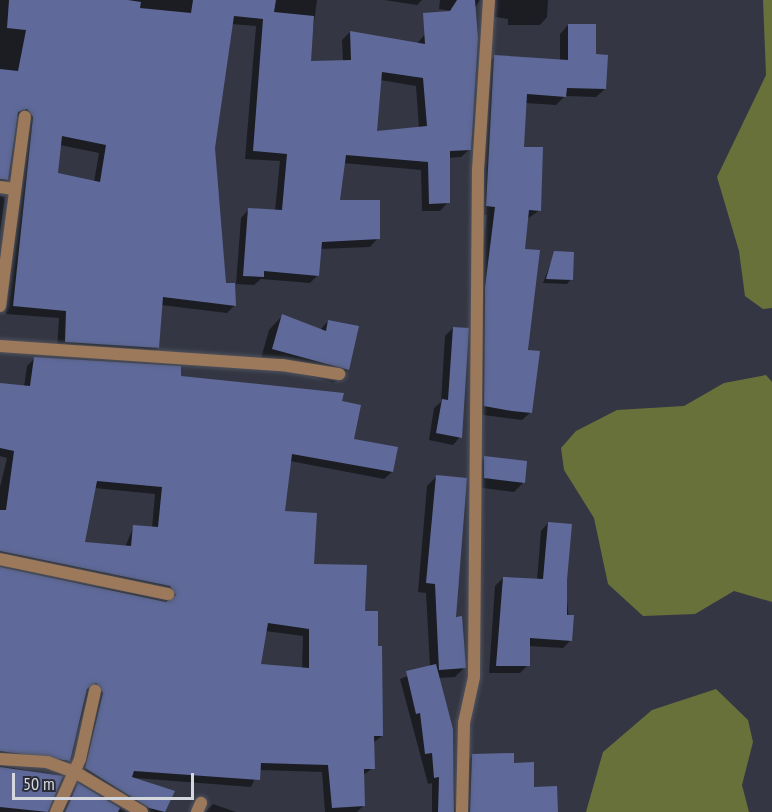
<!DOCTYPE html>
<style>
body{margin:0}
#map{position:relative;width:772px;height:812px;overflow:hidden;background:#343743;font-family:"PT Sans Narrow",sans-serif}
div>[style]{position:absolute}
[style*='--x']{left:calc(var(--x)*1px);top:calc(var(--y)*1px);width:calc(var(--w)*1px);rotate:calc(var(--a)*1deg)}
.forest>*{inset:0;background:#69713a}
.shadow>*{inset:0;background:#0007}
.building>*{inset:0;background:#5f6a9b}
.roads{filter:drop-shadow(0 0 2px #51545f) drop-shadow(0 0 2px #51545f)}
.street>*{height:12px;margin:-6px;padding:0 6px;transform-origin:6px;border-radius:6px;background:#9d795b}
span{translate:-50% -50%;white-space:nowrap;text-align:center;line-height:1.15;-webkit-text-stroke:4.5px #2a2d38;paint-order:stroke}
.scale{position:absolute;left:12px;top:773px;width:182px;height:27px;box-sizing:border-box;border:3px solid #d5d7de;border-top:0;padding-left:8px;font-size:18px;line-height:21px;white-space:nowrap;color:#d5d7de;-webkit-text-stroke:4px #2a2d38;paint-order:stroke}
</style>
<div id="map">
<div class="forest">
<div style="clip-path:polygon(763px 0,772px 0,772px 308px,763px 309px,745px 296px,739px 251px,717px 177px,766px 75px)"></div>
<div style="clip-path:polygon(766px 375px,772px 382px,772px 602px,734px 591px,695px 614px,643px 616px,608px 584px,594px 518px,564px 470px,561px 448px,576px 431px,617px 410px,684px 406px,724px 383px)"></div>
<div style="clip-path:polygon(716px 689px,748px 720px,753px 742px,742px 785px,749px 812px,586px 812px,603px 752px,652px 710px)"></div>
</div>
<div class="shadow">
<div style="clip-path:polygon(evenodd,0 0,317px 0,309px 62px,343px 61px,342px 40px,350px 32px,417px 44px,425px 34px,470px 149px,461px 157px,448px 158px,448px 202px,440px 211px,422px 211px,421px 170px,343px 163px,339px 201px,378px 238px,370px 247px,320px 249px,318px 275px,310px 283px,261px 279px,254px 285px,236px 284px,241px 218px,249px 209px,275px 211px,280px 161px,245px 159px,256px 26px,231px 24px,214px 148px,225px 284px,235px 305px,227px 313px,161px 305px,158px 348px,150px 356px,57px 350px,59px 318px,6px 314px,26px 127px,16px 114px,7px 179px,0 186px,0 0,380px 80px,416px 86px,419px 128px,375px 133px,380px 80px,0 0,60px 145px,99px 153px,94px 182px,56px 174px,60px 145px)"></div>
<div style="clip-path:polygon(384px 0,422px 0,417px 5px)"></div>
<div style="clip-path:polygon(440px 0,480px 0,471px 14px,439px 9px)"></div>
<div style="clip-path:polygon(483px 0,548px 0,547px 17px,540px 25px,508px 25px,508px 19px,489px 16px)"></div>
<div style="clip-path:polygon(568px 25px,594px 55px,605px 89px,596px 97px,565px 96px,556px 105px,525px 103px,522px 148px,540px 210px,527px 219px,524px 251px,531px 412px,522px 420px,476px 414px,477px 297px,487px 215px,478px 214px,486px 65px,494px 57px,560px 61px,560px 34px)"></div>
<div style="clip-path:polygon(0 196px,5px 197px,0 232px)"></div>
<div style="clip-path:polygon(555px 252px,571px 279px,567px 284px,543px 283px)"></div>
<div style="clip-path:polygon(282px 316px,320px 330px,328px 321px,348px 369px,334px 383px,260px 362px,269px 330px)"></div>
<div style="clip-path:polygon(453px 328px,460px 437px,453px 445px,429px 440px,434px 408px,441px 402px,445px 336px)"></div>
<div style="clip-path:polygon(evenodd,35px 358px,341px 402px,352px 440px,392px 472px,384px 479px,290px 461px,283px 512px,312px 565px,364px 613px,382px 736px,373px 743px,373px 768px,362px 776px,363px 806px,357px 812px,325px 812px,322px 772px,259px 770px,251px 787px,135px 778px,173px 792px,164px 812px,139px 812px,78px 776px,90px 689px,68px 761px,61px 768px,0 759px,0 569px,170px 600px,162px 593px,0 559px,0 487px,7px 458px,0 456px,0 384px,24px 387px,27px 366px,35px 358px,94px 488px,155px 494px,152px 528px,134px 526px,125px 547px,84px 543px,94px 488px,35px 358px,265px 631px,303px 636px,302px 669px,259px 666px,265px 631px)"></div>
<div style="clip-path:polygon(485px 458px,523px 483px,514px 492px,475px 487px,475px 467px)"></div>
<div style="clip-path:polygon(436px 477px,464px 668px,455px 677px,438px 678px,452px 730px,455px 812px,432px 812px,432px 783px,428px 784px,400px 679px,430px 667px,426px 593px,418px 592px,427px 486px)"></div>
<div style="clip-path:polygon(548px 523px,565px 580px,571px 640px,563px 648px,528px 646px,528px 665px,520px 673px,489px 673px,495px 586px,503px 578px,537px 580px,541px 531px)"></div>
<div style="clip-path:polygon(472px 756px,513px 764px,557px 812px,464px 812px,465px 763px)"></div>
<div style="clip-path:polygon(0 765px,61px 778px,48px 812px,0 812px)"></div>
<div style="clip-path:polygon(78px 785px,128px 812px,62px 812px)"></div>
<div style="clip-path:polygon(213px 804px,236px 812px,205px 812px)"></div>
</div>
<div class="building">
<div style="clip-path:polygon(evenodd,9px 0,128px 0,141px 2px,140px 8px,191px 13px,193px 0,276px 0,274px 12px,314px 16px,311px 61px,351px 60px,350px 31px,425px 44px,423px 13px,450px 11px,457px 0,475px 0,478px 38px,471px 150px,450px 151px,450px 203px,429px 204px,428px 162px,346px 155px,340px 200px,380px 200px,380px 239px,322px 242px,319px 276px,264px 271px,264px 277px,243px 276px,248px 208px,282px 210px,287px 154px,253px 151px,263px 19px,234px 16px,215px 148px,226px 283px,235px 283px,236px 306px,163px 297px,159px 348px,65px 342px,66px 311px,13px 306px,33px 117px,27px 109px,18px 112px,8px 180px,0 179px,0 69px,18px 71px,26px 30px,7px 28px,9px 0,382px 72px,423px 78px,427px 126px,377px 131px,382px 72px,9px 0,62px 136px,106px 145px,100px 182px,58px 173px,62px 136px)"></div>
<div style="clip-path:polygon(568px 24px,596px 24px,596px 54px,608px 55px,606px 89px,567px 88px,566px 97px,527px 94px,524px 147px,543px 147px,541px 211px,529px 210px,525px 249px,540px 250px,528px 350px,540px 351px,532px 413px,512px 411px,484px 406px,485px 287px,495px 207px,486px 206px,494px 55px,568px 60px)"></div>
<div style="clip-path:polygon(554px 251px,574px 252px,573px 280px,546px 279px)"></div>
<div style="clip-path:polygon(282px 314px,326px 331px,328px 320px,359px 326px,349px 370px,272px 349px)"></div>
<div style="clip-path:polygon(453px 327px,469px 328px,462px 438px,436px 433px,442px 399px,448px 400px)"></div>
<div style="clip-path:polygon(evenodd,34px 357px,181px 366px,181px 376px,344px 393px,342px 401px,361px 405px,354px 439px,398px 447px,393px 472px,292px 454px,285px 511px,317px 513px,314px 564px,367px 565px,365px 611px,378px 611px,378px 646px,382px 646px,383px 736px,374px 736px,375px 769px,364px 769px,365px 806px,332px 808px,328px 765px,261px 763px,260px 780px,134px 771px,132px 777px,175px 791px,165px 812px,149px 808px,85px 768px,103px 693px,96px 683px,87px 689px,70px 761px,0 751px,0 567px,166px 602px,176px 595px,170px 586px,0 551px,0 510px,6px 510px,14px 451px,0 448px,0 383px,30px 386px,34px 357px,97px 481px,162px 487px,158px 527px,133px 525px,131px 546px,85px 542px,97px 481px,34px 357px,268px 623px,309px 629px,309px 668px,261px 664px,268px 623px)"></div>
<div style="clip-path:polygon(484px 456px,527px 461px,525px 483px,484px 478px)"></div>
<div style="clip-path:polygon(436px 475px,467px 478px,456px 617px,462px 616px,466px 668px,439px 670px,435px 584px,426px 583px)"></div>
<div style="clip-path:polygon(548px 522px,572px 524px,567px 580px,567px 615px,574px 615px,572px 641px,530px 638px,530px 666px,496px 666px,503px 577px,543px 579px)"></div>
<div style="clip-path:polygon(436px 664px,453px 729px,454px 812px,438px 812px,439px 777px,434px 778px,432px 753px,425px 754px,420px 713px,416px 714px,406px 671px)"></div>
<div style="clip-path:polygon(514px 753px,514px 763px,534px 762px,534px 787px,557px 786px,558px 812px,470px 812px,472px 754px)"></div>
<div style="clip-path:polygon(0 767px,63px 776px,48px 812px,0 807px)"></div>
<div style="clip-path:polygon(78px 783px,120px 808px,118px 812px,65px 812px)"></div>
</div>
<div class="roads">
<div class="street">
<div style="--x:0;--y:187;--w:14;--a:8"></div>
<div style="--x:0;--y:306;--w:191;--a:-82.5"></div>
<div style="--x:0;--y:346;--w:283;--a:3.9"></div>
<div style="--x:282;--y:365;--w:58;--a:9"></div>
<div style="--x:0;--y:559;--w:172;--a:11.8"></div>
<div style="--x:0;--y:759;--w:47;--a:3.7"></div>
<div style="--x:47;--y:762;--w:30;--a:20"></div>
<div style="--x:75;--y:772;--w:78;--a:30.8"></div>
<div style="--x:56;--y:812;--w:58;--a:-65.6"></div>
<div style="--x:80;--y:759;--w:70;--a:-77.6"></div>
<div style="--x:197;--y:812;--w:10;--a:-66"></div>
<div style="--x:462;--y:812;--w:89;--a:-88.7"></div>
<div style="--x:464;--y:723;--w:47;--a:-77.7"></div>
<div style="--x:474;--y:677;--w:507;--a:-89.55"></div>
<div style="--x:478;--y:170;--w:170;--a:-86.3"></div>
</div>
</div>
<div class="scale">50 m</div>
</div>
